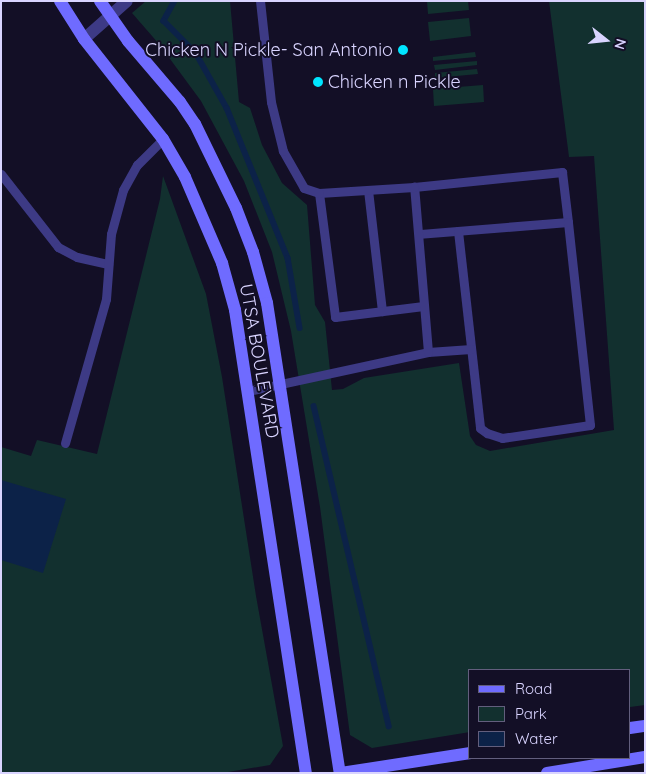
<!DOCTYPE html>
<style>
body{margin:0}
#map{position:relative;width:646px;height:774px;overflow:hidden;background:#130f26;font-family:Quicksand,sans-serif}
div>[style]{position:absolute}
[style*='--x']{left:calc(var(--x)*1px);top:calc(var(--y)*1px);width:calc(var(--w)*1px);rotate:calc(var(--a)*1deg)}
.green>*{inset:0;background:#12302f}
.water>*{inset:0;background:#0c2248}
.stream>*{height:5.5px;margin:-2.75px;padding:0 2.75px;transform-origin:2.75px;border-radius:2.75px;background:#0c2248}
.service>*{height:9px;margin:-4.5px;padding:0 4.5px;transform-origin:4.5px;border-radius:4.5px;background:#3d3a85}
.minor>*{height:12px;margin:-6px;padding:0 6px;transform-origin:6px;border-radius:6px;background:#3d3a85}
.secondary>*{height:12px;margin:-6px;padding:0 6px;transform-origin:6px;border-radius:6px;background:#6f6bff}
.dots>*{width:14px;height:14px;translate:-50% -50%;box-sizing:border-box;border:2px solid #130f26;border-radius:50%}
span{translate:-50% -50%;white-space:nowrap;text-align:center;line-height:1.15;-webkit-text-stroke:4px #130f26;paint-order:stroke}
.poi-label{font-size:18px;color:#d9d4ff}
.right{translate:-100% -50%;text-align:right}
.left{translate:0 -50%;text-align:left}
.street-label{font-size:18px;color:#d9d4ff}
.frame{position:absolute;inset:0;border:2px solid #d9d4ff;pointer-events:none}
.legend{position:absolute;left:468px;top:669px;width:162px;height:90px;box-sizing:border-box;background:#130f26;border:1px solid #625e7d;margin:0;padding:6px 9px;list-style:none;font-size:15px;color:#d9d4ff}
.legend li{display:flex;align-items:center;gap:10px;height:25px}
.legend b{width:25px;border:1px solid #625e7d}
.north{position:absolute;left:581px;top:15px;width:50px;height:50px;-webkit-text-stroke:4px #130f26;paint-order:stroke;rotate:106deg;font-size:14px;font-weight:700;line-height:20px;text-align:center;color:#d9d4ff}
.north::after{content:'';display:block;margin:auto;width:18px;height:22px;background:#d9d4ff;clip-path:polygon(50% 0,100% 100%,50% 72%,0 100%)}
</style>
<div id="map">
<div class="green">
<div style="clip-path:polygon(146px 1px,230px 1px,239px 102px,250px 108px,262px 145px,282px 183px,307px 205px,315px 305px,325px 322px,332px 390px,343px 389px,364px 378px,459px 363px,470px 436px,476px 445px,490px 451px,614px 430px,594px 156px,569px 157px,549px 1px,645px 1px,645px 705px,630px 707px,630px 670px,470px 670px,470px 732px,372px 748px,350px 735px,320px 507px,291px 331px,272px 252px,244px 181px,201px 101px,159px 44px,132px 13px)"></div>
<div style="clip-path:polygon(427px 1px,468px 1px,469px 10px,428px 14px)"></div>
<div style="clip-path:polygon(469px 18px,471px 36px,430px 41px,428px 22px)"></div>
<div style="clip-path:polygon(475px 52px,476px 57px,433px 61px,433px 57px)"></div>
<div style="clip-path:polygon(477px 61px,477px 65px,435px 70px,434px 65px)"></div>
<div style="clip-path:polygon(477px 69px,478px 74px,435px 78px,435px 73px)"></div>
<div style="clip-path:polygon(483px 85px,484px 102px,434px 106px,433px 89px)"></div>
<div style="clip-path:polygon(163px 176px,206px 294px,222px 377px,256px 596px,283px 746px,270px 765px,222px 773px,1px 773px,1px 447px,31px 456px,37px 440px,97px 454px,160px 199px)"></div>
</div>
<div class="water">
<div style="clip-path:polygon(1px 480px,66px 499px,43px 573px,1px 560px)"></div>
</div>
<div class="stream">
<div style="--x:175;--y:1;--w:23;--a:119"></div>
<div style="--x:164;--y:21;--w:45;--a:45"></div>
<div style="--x:196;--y:53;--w:63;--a:60.6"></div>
<div style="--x:227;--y:108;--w:162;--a:67.9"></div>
<div style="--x:288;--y:258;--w:71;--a:80.3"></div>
<div style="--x:314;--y:406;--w:329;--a:76.8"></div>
</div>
<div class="service">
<div style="--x:1;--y:174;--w:93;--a:52"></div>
<div style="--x:58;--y:247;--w:21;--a:28"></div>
<div style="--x:77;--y:257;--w:32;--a:13"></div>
<div style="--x:414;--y:187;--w:149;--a:-5.8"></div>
<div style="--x:562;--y:172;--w:50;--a:83.2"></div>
<div style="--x:568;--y:222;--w:148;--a:175.4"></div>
<div style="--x:368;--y:190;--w:122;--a:83.4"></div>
<div style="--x:319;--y:193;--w:125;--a:82.6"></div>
<div style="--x:335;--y:317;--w:89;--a:-7.1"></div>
<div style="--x:458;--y:231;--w:198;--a:83.6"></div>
<div style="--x:480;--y:428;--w:9;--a:36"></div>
<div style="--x:487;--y:433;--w:16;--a:18"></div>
<div style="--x:502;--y:438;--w:89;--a:-8.4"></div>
<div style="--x:590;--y:425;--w:204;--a:-96.2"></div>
<div style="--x:428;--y:352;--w:43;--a:-4"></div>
<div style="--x:248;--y:391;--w:184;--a:-12.2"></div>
<div style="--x:428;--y:352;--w:166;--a:-94.8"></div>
<div style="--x:414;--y:187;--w:95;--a:176.4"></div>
<div style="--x:319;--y:193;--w:16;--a:-162"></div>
<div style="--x:304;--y:188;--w:43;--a:-119.6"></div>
<div style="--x:283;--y:151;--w:50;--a:-103.8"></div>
<div style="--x:271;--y:102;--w:102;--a:-96.2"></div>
<div style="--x:65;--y:443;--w:150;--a:-74.1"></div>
<div style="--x:106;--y:299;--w:65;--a:-85.6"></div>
<div style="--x:111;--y:234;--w:46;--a:-74.7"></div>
<div style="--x:123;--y:190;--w:29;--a:-61"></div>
<div style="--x:137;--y:165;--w:37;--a:-45"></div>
</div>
<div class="minor">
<div style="--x:84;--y:39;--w:57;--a:-41.5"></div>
</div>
<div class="secondary">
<div style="--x:60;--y:1;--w:45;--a:57.7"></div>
<div style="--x:84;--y:39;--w:127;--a:51.7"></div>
<div style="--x:163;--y:139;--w:44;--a:59.9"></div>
<div style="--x:185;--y:177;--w:94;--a:66.7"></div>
<div style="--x:222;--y:263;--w:49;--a:74.5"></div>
<div style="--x:235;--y:310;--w:468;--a:81.3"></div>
<div style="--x:100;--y:1;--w:49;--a:55"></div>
<div style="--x:128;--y:41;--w:80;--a:49.6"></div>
<div style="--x:180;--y:102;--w:27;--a:56"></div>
<div style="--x:195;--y:124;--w:93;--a:64"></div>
<div style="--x:236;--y:208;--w:47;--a:68.9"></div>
<div style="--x:253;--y:252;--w:53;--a:74.6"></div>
<div style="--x:267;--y:303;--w:476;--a:81.2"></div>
<div style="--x:630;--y:728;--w:15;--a:-8"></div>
<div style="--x:341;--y:773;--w:131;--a:-8.8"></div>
<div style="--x:547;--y:773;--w:99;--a:-9.3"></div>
</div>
<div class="dots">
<div style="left:403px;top:50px;background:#00e5ff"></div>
<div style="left:318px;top:82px;background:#00e5ff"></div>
</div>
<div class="poi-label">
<span class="right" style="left:393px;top:50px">Chicken N Pickle- San Antonio</span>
<span class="left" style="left:328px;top:82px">Chicken n Pickle</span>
</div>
<div class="street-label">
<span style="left:259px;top:361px;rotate:80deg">UTSA BOULEVARD</span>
</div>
<div class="frame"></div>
<ul class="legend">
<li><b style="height:6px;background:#6f6bff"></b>Road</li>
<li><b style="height:14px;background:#12302f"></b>Park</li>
<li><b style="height:14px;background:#0c2248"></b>Water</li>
</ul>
<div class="north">N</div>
</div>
